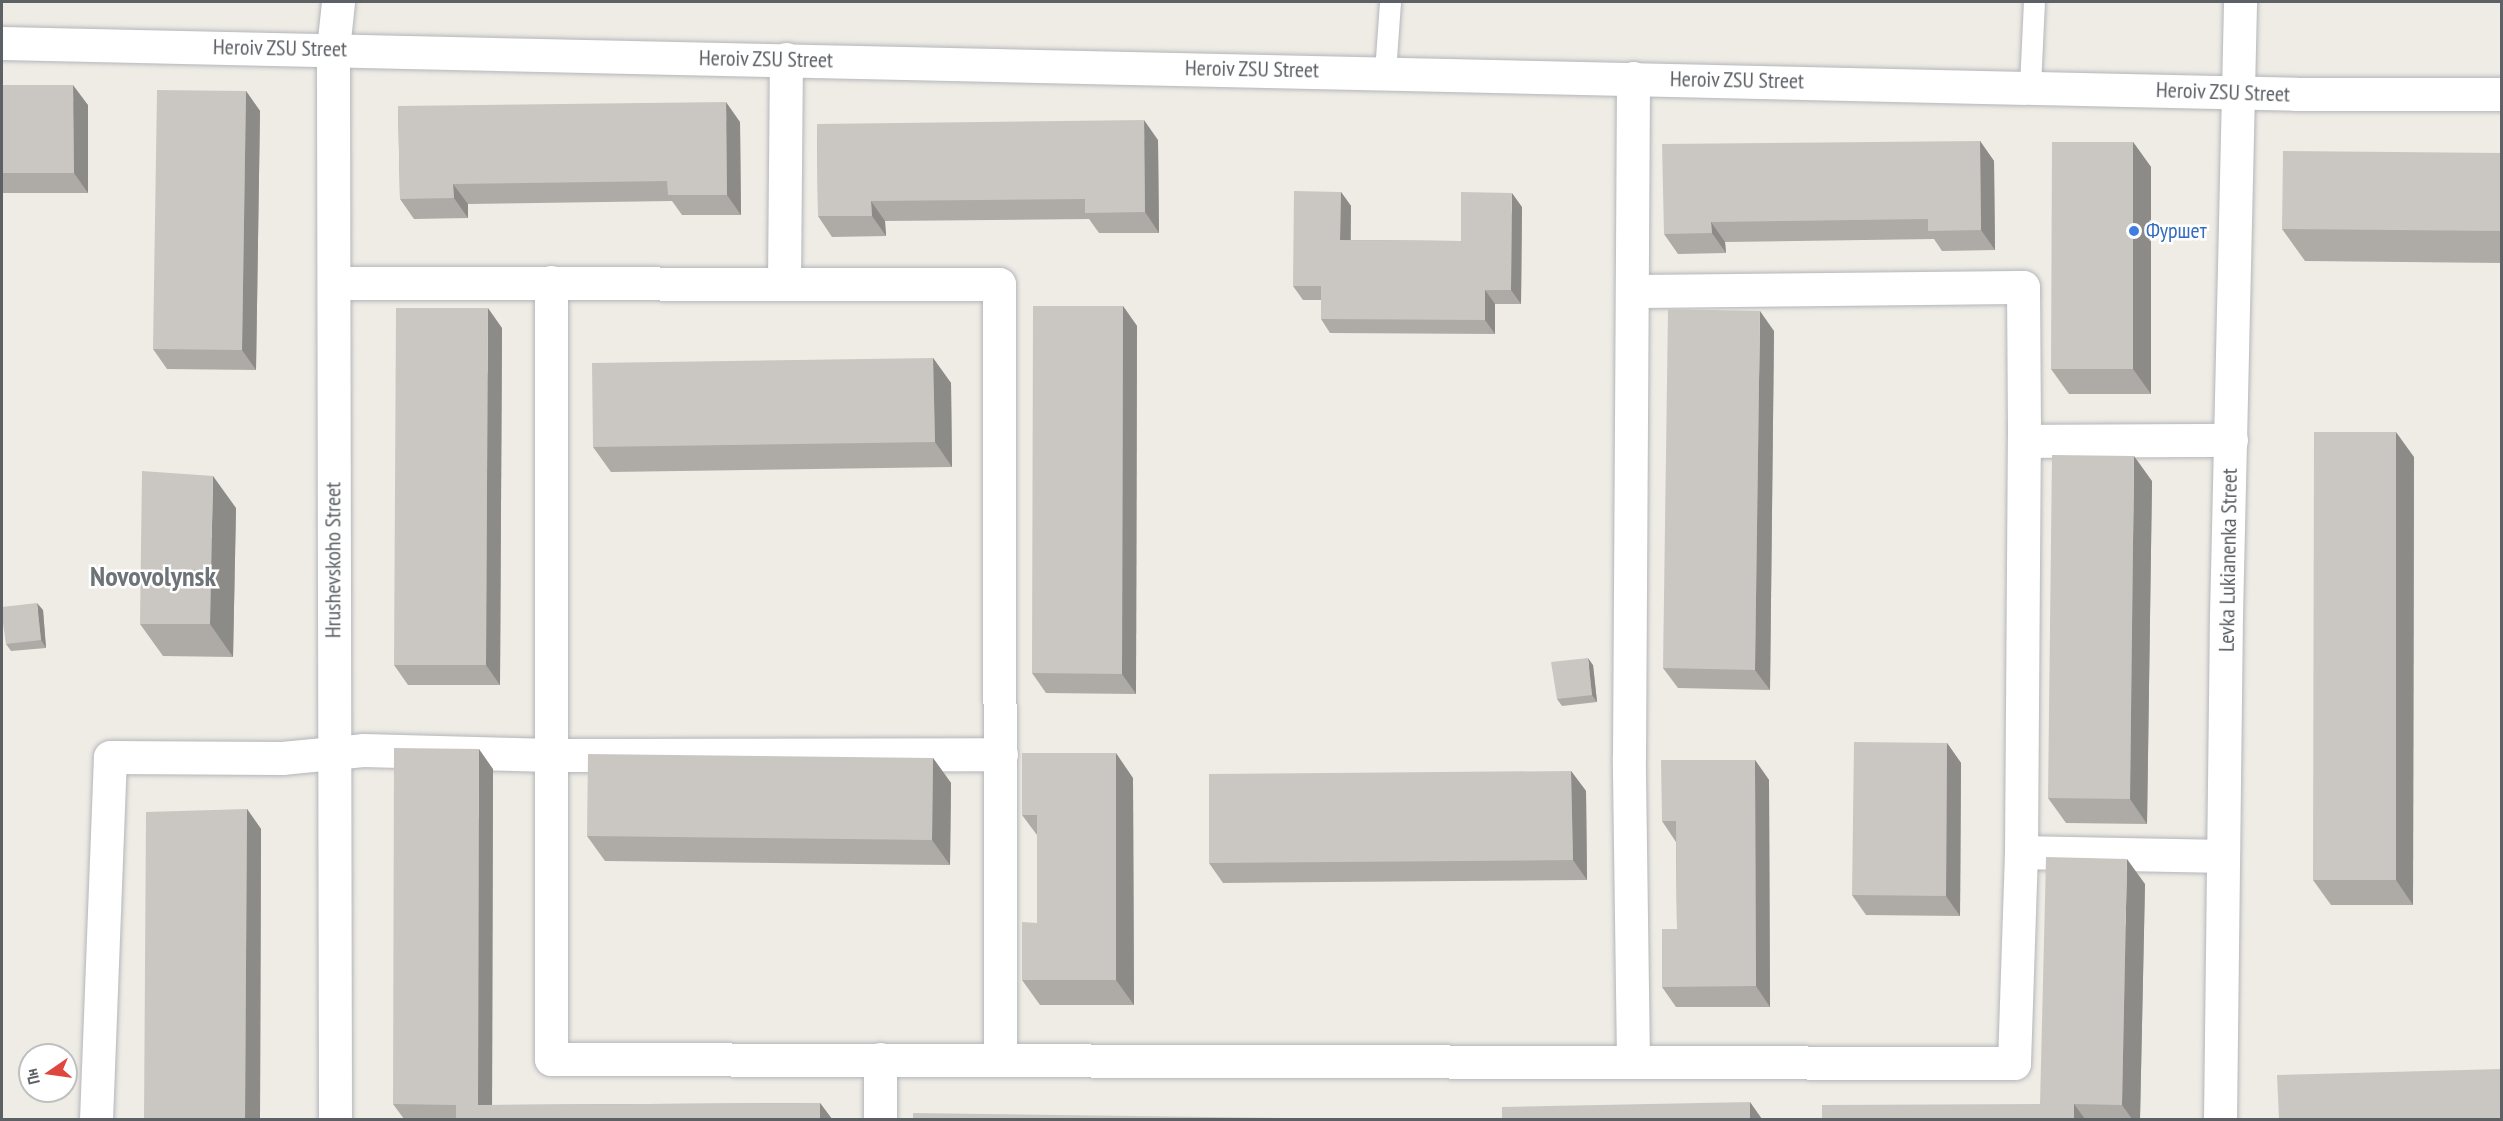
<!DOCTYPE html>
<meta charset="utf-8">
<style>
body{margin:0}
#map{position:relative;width:2503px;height:1121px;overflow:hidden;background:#efece6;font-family:"PT Sans Narrow",sans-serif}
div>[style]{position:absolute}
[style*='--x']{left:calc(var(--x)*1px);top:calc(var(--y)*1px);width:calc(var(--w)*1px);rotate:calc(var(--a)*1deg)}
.roads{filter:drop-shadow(0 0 2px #b3b6b9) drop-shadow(0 0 2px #b3b6b9)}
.service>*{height:21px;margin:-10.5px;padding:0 10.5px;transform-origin:10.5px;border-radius:10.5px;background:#fff}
.minor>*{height:33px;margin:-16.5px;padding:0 16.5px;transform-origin:16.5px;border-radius:16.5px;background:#fff}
.tertiary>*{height:33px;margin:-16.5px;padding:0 16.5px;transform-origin:16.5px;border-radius:16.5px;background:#fff}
.wall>*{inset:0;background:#aeaba7}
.shaded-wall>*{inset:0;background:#8d8b88}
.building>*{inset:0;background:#cac7c2}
.dots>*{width:16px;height:16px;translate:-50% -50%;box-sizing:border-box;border:3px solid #fff;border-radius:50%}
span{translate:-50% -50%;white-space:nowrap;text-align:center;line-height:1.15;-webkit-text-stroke:5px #fff;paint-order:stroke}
.street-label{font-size:22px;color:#5d6165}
.shop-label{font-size:22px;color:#366cbe}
.left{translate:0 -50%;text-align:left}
.district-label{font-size:28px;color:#6e7377;font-weight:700}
.frame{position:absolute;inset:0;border:3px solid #5d6165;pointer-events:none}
.north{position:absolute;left:18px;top:1043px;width:60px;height:60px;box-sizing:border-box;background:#fff;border:2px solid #bec0c1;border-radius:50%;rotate:257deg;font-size:16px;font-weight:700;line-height:24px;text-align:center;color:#5d6165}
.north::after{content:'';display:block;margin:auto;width:21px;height:27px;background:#de473d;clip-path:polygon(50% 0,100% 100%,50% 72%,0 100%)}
</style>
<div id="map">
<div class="roads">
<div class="service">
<div style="--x:1385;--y:72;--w:70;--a:-85.9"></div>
<div style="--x:2030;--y:86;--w:84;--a:-87.3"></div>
</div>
<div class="minor">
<div style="--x:2;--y:43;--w:2295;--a:1.27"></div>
<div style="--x:2296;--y:94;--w:206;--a:0"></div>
<div style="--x:551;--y:282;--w:777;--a:90"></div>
<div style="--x:551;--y:1059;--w:1463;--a:0.16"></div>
<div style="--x:2014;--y:1063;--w:211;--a:-88.1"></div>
<div style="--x:2021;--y:852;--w:202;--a:1.1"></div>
<div style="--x:335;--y:283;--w:664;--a:0.09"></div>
<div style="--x:999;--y:284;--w:776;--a:89.93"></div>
<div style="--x:784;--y:283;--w:224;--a:-89.5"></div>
<div style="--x:1633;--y:291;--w:390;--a:-0.6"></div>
<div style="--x:2023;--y:287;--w:154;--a:89.6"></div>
<div style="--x:2024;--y:441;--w:207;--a:-0.3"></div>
<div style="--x:2021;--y:852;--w:411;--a:-89.6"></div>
<div style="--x:1633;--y:1060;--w:303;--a:-90.8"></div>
<div style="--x:1629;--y:757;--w:679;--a:-89.66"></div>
<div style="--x:96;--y:1120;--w:363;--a:-87.8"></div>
<div style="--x:110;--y:757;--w:172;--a:0.3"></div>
<div style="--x:282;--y:758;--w:81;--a:-5.6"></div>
<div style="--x:363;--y:750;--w:188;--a:1.5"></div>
<div style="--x:551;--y:755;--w:450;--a:-0.1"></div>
<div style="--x:880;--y:1120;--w:61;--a:-90"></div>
<div style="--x:2220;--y:1120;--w:504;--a:-89.32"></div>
<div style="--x:2226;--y:616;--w:614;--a:-88.69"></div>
</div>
<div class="tertiary">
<div style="--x:335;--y:1120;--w:1071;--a:-90.11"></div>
<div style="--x:333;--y:49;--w:47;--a:-83.9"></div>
</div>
</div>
<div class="wall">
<div style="clip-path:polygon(2px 85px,88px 105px,88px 193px,2px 193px)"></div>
<div style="clip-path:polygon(246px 91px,260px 111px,256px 370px,167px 369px,153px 349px)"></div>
<div style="clip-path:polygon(398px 106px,740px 122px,741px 215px,682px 215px,672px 201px,468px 204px,468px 218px,414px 219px,400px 199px)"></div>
<div style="clip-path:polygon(817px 124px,1158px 140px,1159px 233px,1099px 233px,1089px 219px,885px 221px,886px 236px,832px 237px,818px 216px)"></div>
<div style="clip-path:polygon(1980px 141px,1994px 161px,1995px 250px,1942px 251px,1934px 239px,1725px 242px,1726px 253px,1678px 254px,1664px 234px)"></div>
<div style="clip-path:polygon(2133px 142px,2151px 167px,2151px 394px,2069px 394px,2051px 369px)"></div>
<div style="clip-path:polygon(2502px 153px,2502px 263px,2305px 261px,2282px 229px)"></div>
<div style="clip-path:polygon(1341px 192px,1351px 206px,1351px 240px,1461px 241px,1522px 207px,1521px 304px,1495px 304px,1495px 334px,1330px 333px,1321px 319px,1321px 300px,1303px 300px,1293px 286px)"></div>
<div style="clip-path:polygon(1123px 306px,1137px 326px,1136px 694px,1046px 693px,1032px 673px)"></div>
<div style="clip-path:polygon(502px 328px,500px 685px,408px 685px,394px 665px)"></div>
<div style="clip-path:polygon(1774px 331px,1770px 690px,1678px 688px,1663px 668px)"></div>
<div style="clip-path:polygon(933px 358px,951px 383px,952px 467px,611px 472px,593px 447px)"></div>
<div style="clip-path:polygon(2414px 457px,2413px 905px,2331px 905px,2313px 880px)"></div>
<div style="clip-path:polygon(2152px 481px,2147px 824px,2066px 823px,2048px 798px)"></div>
<div style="clip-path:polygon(236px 508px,233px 657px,163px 656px,140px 624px)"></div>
<div style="clip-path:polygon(43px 610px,46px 648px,11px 651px,6px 644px)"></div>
<div style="clip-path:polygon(1593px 665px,1597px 702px,1562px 706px,1557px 699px)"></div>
<div style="clip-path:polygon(1947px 743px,1961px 763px,1960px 916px,1866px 915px,1852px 895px)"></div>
<div style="clip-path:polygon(933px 758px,951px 783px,950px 865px,605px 861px,587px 836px)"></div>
<div style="clip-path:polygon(1755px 760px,1769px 780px,1770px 1007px,1676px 1007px,1662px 987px,1677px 929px,1676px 842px,1662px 821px)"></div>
<div style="clip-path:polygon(493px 769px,492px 1105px,820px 1103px,832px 1119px,404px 1119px,393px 1104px)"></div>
<div style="clip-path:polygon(1571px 771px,1586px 791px,1587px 880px,1223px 883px,1209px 863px)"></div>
<div style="clip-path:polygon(1133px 778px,1134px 1005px,1040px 1005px,1022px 980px,1037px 923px,1037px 835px,1022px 815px)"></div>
<div style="clip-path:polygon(247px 809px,261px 829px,260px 1119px,2px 1119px,144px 1118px)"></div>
<div style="clip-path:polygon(2145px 884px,2140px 1119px,1822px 1119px,2040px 1104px)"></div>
</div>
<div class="shaded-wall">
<div style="clip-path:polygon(73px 85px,88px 105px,88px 193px,74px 173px)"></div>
<div style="clip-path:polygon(246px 91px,260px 111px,256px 370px,242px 350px)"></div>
<div style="clip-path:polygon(726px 102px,740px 122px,741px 215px,727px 195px)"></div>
<div style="clip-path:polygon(1144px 120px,1158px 140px,1159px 233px,1145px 212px)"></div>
<div style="clip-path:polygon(1980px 141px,1994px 161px,1995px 250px,1981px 230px)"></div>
<div style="clip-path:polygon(2133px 142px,2151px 167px,2151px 394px,2133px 369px)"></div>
<div style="clip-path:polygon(453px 184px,468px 204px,468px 218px,454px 198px)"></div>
<div style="clip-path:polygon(1341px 192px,1351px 206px,1350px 254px,1340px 240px)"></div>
<div style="clip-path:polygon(1512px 193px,1522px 207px,1521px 304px,1511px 290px)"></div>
<div style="clip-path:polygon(871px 201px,885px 221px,886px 236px,872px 216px)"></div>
<div style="clip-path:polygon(1711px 222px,1725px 242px,1726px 253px,1712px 233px)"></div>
<div style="clip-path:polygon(1485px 290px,1495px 304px,1495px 334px,1485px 320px)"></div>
<div style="clip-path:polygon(1123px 306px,1137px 326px,1136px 694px,1122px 674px)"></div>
<div style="clip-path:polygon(488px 308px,502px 328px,500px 685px,486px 665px)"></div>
<div style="clip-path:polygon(1760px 311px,1774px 331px,1770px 690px,1755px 670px)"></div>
<div style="clip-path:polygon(933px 358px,951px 383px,952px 467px,935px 442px)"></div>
<div style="clip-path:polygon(2396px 432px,2414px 457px,2413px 905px,2396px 880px)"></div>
<div style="clip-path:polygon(2134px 456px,2152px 481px,2147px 824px,2130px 799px)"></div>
<div style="clip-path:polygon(213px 476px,236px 508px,233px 657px,210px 624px)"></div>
<div style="clip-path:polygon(37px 603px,43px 610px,46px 648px,41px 640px)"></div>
<div style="clip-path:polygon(1588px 658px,1593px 665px,1597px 702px,1592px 695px)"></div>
<div style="clip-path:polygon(1947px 743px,1961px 763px,1960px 916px,1946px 896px)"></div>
<div style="clip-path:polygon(479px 749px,493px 769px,492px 1119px,478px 1105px)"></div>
<div style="clip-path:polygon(1116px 753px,1133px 778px,1134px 1005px,1116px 980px)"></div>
<div style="clip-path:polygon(933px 758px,951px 783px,950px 865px,932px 840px)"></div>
<div style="clip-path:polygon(1755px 760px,1769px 780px,1770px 1007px,1756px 986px)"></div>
<div style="clip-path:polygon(1571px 771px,1586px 791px,1587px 880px,1573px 860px)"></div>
<div style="clip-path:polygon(247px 809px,261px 829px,260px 1119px,245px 1119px)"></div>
<div style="clip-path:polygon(2127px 859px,2145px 884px,2140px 1119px,2132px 1119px,2122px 1105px)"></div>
<div style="clip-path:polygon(1750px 1102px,1762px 1119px,1750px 1119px)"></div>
<div style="clip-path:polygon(820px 1103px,832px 1119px,820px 1119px)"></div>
<div style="clip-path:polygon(2074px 1104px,2085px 1119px,2074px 1119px)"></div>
</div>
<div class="building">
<div style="clip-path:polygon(2px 85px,73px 85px,74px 173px,2px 173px)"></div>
<div style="clip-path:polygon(157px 90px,246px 91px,242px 350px,153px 349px)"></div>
<div style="clip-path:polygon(726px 102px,727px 195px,668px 195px,667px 181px,453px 184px,454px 198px,400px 199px,398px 106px)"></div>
<div style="clip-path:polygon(1144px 120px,1145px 212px,1085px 213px,1085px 199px,871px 201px,872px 216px,818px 216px,817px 124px)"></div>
<div style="clip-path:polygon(1980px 141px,1981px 230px,1928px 231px,1928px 219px,1711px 222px,1712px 233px,1664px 234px,1662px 144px)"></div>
<div style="clip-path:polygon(2052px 142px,2133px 142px,2133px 369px,2051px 369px)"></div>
<div style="clip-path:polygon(2283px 151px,2502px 153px,2502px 231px,2282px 229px)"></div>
<div style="clip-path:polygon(1294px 191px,1341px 192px,1340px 240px,1461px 241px,1461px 192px,1512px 193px,1511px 290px,1485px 290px,1485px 320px,1321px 319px,1321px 286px,1293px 286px)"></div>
<div style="clip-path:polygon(1033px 306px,1123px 306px,1122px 674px,1032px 673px)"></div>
<div style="clip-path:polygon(396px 308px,488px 308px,486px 665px,394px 665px)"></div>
<div style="clip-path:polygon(1668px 309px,1760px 311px,1755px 670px,1663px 668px)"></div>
<div style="clip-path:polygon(933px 358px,935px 442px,593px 447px,592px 363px)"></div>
<div style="clip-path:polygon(2314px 432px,2396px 432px,2396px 880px,2313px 880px)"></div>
<div style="clip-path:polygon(2052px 455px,2134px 456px,2130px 799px,2048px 798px)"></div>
<div style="clip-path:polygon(142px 471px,213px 476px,210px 624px,140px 624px)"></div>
<div style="clip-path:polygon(37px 603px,41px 640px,6px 644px,2px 616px,2px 607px)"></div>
<div style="clip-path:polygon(1588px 658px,1592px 695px,1557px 699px,1551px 662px)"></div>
<div style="clip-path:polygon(1854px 742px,1947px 743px,1946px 896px,1852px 895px)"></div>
<div style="clip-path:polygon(394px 748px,479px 749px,478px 1105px,820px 1103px,820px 1119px,456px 1119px,456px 1105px,393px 1104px)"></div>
<div style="clip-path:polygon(1022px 753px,1116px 753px,1116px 980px,1022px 980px,1022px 922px,1037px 923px,1037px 815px,1022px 815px)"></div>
<div style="clip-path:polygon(588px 754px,933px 758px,932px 840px,587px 836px)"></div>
<div style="clip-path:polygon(1661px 760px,1755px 760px,1756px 986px,1662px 987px,1662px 929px,1677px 929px,1676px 821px,1662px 821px)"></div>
<div style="clip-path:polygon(1571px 771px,1573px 860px,1209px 863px,1209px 774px)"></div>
<div style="clip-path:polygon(247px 809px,245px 1119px,144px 1118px,146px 812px)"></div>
<div style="clip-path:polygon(2046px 857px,2127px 859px,2122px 1105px,2074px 1104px,2074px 1119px,1822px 1119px,1822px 1105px,2040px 1104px)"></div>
<div style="clip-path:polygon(2502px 1069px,2502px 1119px,2279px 1119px,2277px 1075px)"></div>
<div style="clip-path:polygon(1750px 1102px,1750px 1119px,1502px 1119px,1502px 1107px)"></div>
<div style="clip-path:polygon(913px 1113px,1282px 1118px,1282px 1119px,913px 1119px)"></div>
<div style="clip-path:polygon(144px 1118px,144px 1119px,2px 1119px)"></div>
</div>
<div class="dots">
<div style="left:2134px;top:231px;background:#3f7fe0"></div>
</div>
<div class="street-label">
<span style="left:280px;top:48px;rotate:1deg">Heroiv ZSU Street</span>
<span style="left:766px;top:59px;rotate:1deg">Heroiv ZSU Street</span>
<span style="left:1252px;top:69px;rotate:1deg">Heroiv ZSU Street</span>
<span style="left:1737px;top:80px;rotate:1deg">Heroiv ZSU Street</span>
<span style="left:2223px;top:92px;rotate:2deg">Heroiv ZSU Street</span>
<span style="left:333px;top:560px;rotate:-90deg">Hrushevskoho Street</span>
<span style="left:2228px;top:560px;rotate:-89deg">Levka Lukianenka Street</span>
</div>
<div class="shop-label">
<span class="left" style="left:2146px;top:231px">Фуршет</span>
</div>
<div class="district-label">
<span style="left:153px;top:576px">Novovolynsk</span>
</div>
<div class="frame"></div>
<div class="north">Пн</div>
</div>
